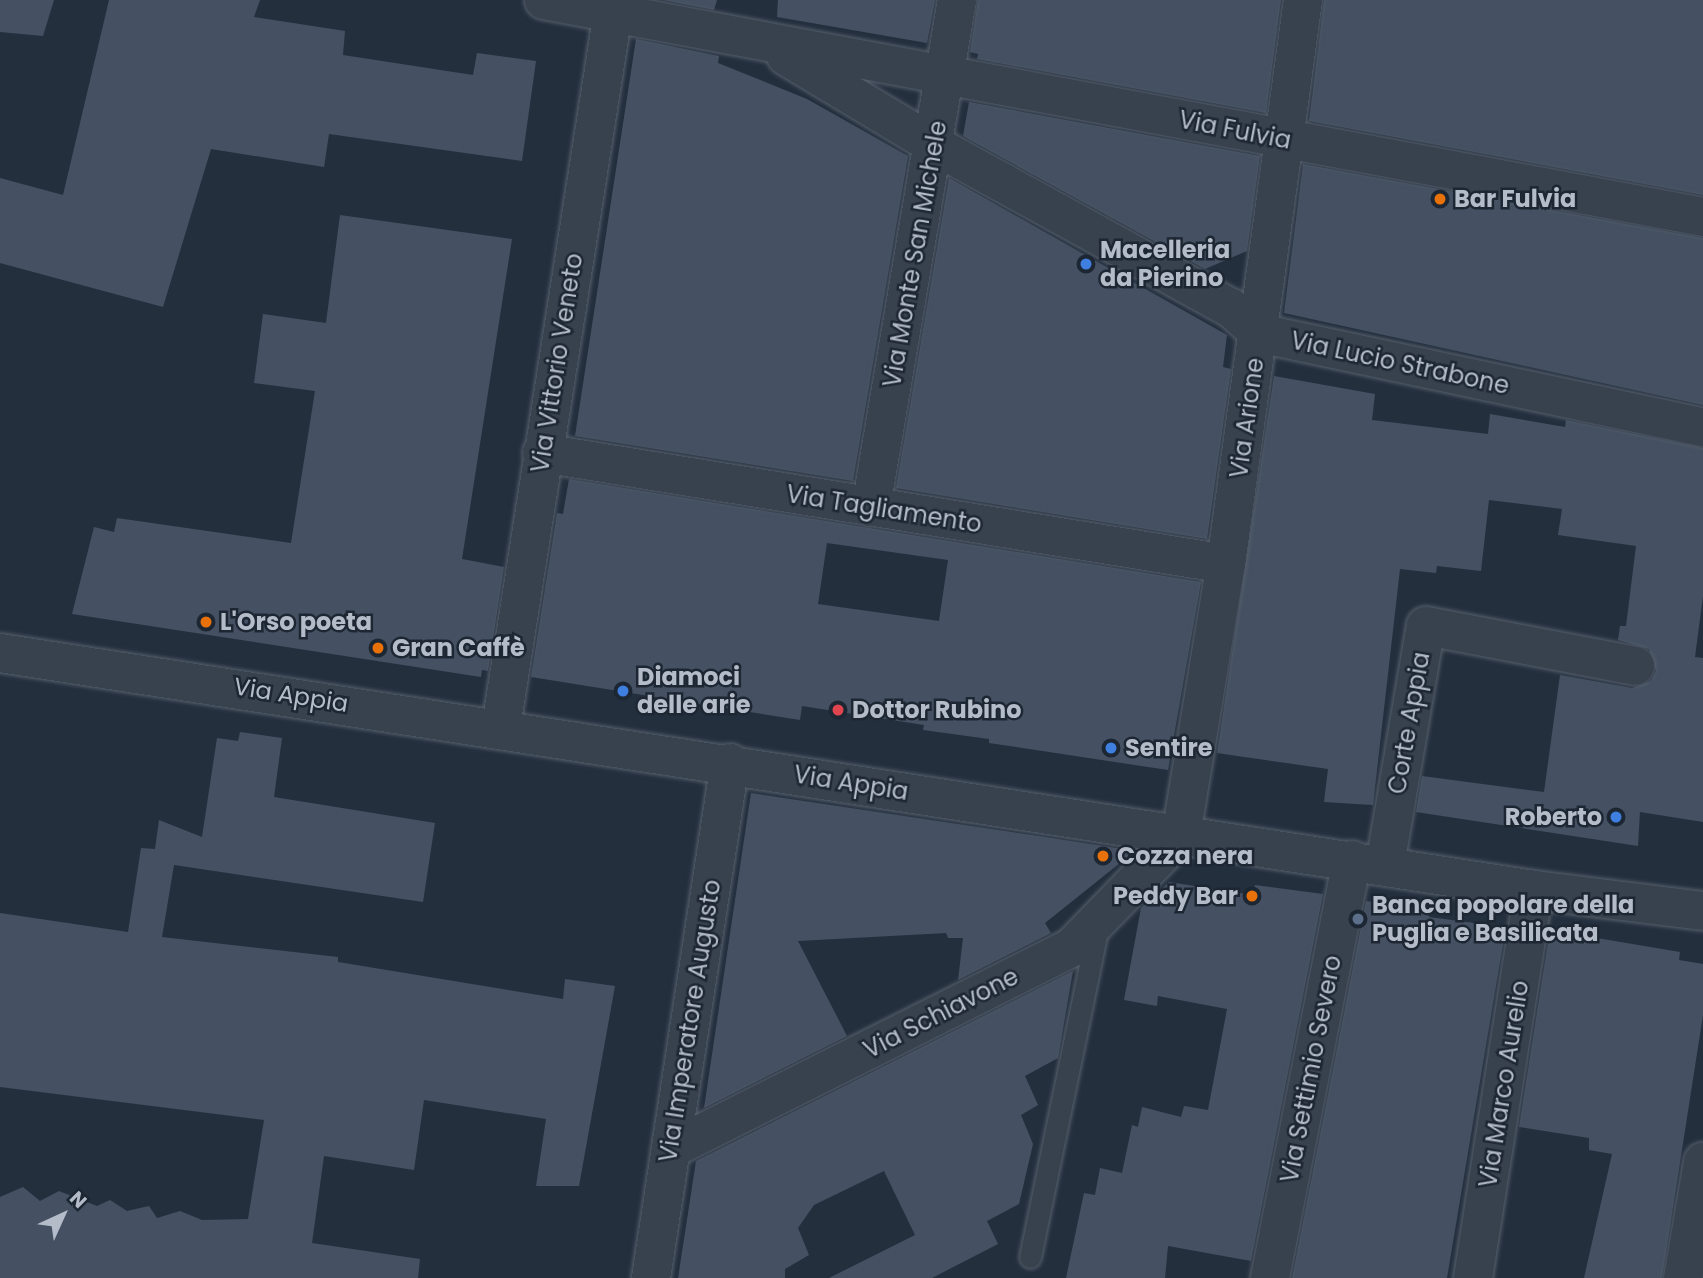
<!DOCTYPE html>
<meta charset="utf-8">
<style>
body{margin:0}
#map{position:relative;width:1703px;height:1278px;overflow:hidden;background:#242f3e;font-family:Poppins,sans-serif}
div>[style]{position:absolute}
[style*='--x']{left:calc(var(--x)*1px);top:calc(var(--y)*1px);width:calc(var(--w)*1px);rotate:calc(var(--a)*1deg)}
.building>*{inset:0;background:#455162}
.roads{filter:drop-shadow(0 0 2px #565f6c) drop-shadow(0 0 2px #565f6c)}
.service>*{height:21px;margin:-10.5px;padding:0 10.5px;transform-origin:10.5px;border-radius:10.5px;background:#38414e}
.minor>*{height:38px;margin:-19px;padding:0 19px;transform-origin:19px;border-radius:19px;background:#38414e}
.tertiary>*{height:38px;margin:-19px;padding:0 19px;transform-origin:19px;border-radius:19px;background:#38414e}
.dots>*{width:19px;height:19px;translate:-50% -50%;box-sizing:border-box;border:4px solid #1d2633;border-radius:50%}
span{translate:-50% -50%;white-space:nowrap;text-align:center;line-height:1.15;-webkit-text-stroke:5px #1d2633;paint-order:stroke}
.street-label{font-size:24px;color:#b4bcc9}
.poi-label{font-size:24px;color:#b4bcc9;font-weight:700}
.left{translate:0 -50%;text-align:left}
.right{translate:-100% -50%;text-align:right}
.north{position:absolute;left:28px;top:1180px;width:70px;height:70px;-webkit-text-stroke:5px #1d2633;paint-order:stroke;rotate:45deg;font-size:19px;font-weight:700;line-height:28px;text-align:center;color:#b4bcc9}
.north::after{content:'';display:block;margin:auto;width:24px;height:32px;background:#b4bcc9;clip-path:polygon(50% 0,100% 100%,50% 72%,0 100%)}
</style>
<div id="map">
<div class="building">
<div style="clip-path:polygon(0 0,54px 0,43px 36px,0 32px)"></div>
<div style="clip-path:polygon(109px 0,260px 0,254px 17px,345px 31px,343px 55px,473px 75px,477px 53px,536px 61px,522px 161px,329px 134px,324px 167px,211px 149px,163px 307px,0 263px,0 178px,63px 195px)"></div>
<div style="clip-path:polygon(663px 0,717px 0,714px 10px)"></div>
<div style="clip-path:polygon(778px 0,935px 0,927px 43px,777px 17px)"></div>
<div style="clip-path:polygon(978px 0,1281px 0,1266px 113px,977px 59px,978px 54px,970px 52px)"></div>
<div style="clip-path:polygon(1324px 0,1703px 0,1703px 195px,1309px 121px)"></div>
<div style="clip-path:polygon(636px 39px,719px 56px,718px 63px,807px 99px,908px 156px,853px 481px,575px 436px)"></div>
<div style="clip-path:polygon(969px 102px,1260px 156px,1247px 251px,1205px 269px,963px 136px)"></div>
<div style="clip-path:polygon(1303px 164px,1703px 238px,1703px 405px,1284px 313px)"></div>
<div style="clip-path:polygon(949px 178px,1227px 335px,1223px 367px,1231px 369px,1207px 539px,896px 488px)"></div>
<div style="clip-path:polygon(340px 215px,512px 239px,462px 559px,504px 567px,488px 671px,482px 670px,481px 677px,72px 614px,94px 527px,114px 532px,117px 518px,291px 543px,315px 391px,254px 383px,263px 314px,326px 323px)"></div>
<div style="clip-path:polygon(1274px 376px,1375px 394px,1372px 420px,1488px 434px,1490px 414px,1565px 427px,1566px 420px,1703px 448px,1703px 596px,1695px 657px,1703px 658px,1703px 822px,1640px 812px,1638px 846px,1416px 812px,1422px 776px,1544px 792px,1560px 675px,1632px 688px,1651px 681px,1656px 671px,1649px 649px,1618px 640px,1620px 626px,1626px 626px,1636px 546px,1558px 535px,1562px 509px,1489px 500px,1481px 571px,1437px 566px,1436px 573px,1400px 569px,1373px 805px,1324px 802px,1328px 769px,1217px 753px)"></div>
<div style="clip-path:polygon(evenodd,569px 479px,1201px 582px,1168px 770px,989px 743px,989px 739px,923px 730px,924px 725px,802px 706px,800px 720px,531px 677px,557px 513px,563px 514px,569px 479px,827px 543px,948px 560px,939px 621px,818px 604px,827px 543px)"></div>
<div style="clip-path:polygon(240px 732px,282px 738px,274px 797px,435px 823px,423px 902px,174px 865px,162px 937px,338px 957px,338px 962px,563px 999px,565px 979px,615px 986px,579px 1186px,536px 1186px,546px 1119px,424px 1100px,414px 1170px,324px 1156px,312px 1243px,420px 1259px,418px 1278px,0 1278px,0 1197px,23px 1187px,40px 1201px,59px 1191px,97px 1206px,110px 1200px,127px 1211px,149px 1206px,157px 1218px,180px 1211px,202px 1220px,248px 1219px,264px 1120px,0 1087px,0 913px,128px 932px,141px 848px,155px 849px,159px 820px,202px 837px,217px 738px,238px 741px)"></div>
<div style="clip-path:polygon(751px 793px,1045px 837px,1135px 851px,1045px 923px,1051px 933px,958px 980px,963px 938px,948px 938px,946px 933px,798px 941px,847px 1036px,704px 1108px)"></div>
<div style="clip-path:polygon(1169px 882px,1252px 895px,1255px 885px,1323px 894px,1251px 1261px,1168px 1246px,1165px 1278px,1066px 1278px,1084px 1193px,1095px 1195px,1100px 1168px,1122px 1173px,1132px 1125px,1138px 1127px,1142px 1107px,1181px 1117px,1184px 1106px,1208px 1110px,1227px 1009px,1158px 996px,1157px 1006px,1124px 1000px,1141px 908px)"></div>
<div style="clip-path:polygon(1366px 901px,1430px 910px,1429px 917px,1482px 924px,1481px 929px,1505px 932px,1447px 1278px,1292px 1278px)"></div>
<div style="clip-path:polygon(1573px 934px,1680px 952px,1679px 960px,1703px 964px,1703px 1015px,1662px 1278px,1584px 1278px,1612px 1154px,1589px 1150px,1589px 1138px,1519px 1127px,1549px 936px,1572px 939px)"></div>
<div style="clip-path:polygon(1073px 971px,1058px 1058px,1025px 1076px,1038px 1105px,1021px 1115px,1033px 1144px,1019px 1204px,987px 1221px,998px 1244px,932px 1278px,829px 1278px,915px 1235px,884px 1171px,814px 1205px,798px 1228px,809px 1255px,785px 1269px,785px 1278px,678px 1278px,696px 1161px)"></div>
</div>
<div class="roads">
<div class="service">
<div style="--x:1030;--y:1257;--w:337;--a:-78.4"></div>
</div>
<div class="minor">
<div style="--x:544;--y:0;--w:1179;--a:10.6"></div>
<div style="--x:786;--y:56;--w:173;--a:31"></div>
<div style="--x:934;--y:145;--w:339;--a:28.8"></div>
<div style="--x:1231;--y:308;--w:38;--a:42"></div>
<div style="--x:1259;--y:333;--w:454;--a:12"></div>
<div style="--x:542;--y:453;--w:693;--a:9.22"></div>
<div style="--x:871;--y:507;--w:514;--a:-80.37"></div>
<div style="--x:501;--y:727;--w:736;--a:-81.09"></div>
<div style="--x:1385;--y:865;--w:242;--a:-80.3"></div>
<div style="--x:1426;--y:626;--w:213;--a:10.8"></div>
<div style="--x:671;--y:1149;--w:449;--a:-26.7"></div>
<div style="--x:1072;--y:947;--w:156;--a:-45.8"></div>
<div style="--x:1181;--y:835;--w:275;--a:-80.6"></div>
<div style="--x:1226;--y:564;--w:569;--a:-82.23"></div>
<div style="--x:651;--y:1278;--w:521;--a:-81.28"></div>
<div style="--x:1270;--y:1278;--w:426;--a:-78.9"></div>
<div style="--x:1473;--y:1278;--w:393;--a:-81.1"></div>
<div style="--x:1683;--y:1278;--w:118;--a:-80.2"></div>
</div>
<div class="tertiary">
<div style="--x:0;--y:653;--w:1552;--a:8.78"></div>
<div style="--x:1534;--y:890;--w:170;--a:7.1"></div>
</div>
</div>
<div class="dots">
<div style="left:1440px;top:199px;background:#e8710a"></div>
<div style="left:1086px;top:264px;background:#3f7fe0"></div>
<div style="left:206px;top:622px;background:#e8710a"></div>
<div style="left:378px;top:648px;background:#e8710a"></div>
<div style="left:623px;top:691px;background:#3f7fe0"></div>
<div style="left:838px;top:710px;background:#e0444e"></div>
<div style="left:1111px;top:748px;background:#3f7fe0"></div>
<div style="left:1616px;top:817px;background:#3f7fe0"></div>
<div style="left:1103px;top:856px;background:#e8710a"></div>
<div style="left:1252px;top:896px;background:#e8710a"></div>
<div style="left:1358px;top:919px;background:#5c6f8a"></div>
</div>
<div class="street-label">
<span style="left:1235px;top:130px;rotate:11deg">Via Fulvia</span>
<span style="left:915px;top:254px;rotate:-80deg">Via Monte San Michele</span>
<span style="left:557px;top:363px;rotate:-81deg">Via Vittorio Veneto</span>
<span style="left:1400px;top:363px;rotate:12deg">Via Lucio Strabone</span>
<span style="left:1247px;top:418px;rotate:-82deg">Via Arione</span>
<span style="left:884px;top:509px;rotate:9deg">Via Tagliamento</span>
<span style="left:291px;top:695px;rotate:9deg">Via Appia</span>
<span style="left:1409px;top:723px;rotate:-80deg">Corte Appia</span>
<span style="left:851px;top:783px;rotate:9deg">Via Appia</span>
<span style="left:941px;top:1013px;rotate:-27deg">Via Schiavone</span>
<span style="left:690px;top:1021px;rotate:-81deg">Via Imperatore Augusto</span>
<span style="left:1311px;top:1069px;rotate:-79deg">Via Settimio Severo</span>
<span style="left:1504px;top:1084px;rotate:-81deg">Via Marco Aurelio</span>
</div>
<div class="poi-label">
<span class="left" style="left:1454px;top:199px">Bar Fulvia</span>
<span class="left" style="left:1100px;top:264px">Macelleria<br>da Pierino</span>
<span class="left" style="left:220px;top:622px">L'Orso poeta</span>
<span class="left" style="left:392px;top:648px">Gran Caffè</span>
<span class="left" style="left:637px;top:691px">Diamoci<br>delle arie</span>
<span class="left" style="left:852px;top:710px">Dottor Rubino</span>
<span class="left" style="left:1125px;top:748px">Sentire</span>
<span class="right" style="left:1602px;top:817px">Roberto</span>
<span class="left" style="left:1117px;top:856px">Cozza nera</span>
<span class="right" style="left:1238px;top:896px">Peddy Bar</span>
<span class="left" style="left:1372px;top:919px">Banca popolare della<br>Puglia e Basilicata</span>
</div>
<div class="north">N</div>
</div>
